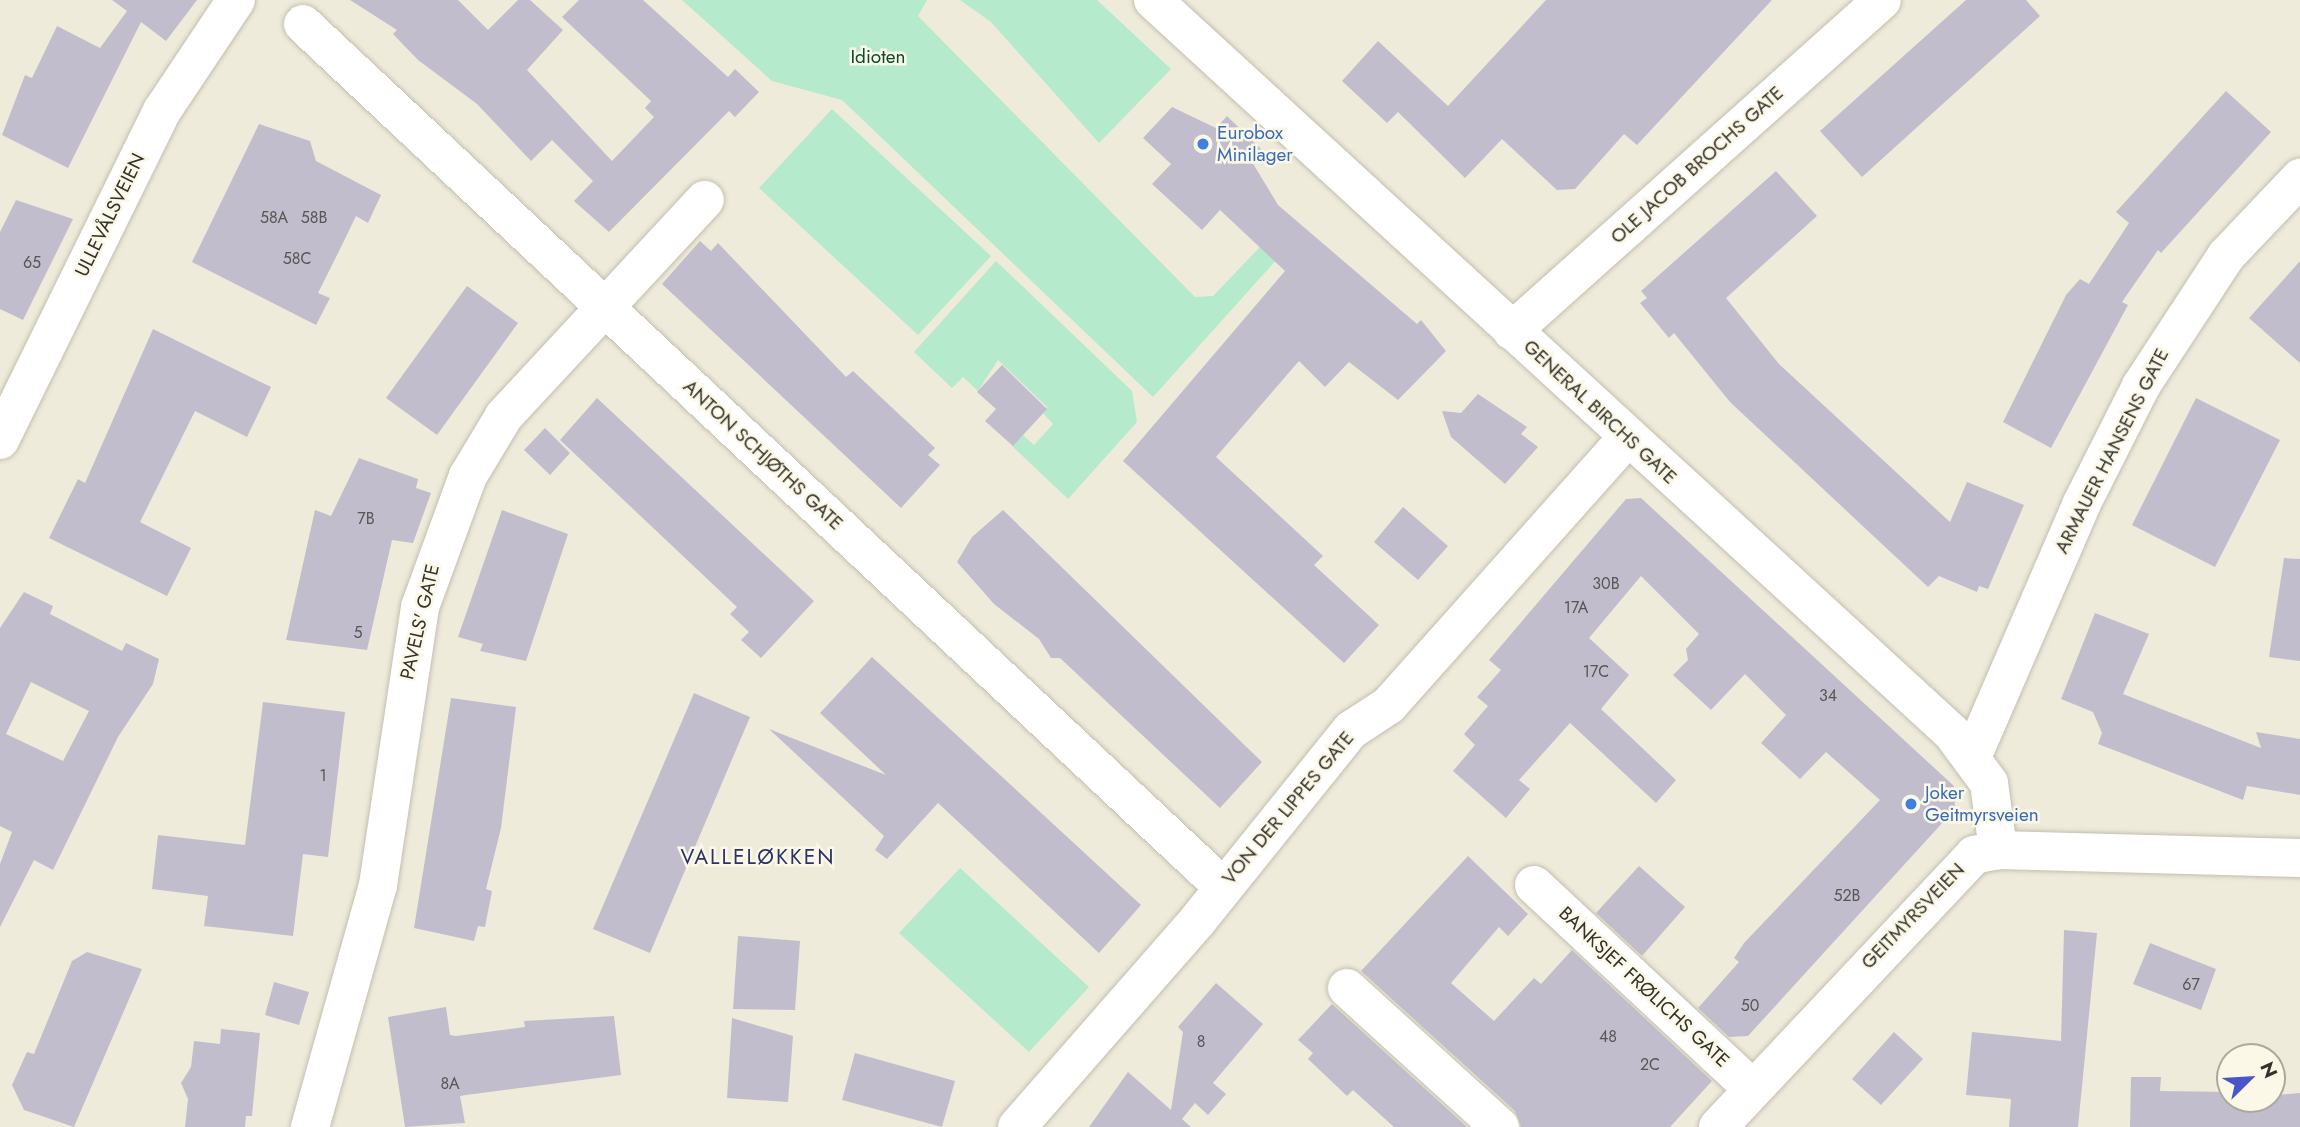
<!DOCTYPE html>
<meta charset="utf-8">
<style>
body{margin:0}
#map{position:relative;width:2300px;height:1127px;overflow:hidden;background:#efebda;font-family:Jost,sans-serif}
div>[style]{position:absolute}
[style*='--x']{left:calc(var(--x)*1px);top:calc(var(--y)*1px);width:calc(var(--w)*1px);rotate:calc(var(--a)*1deg)}
.green>*{inset:0;background:#b5eacd}
.building>*{inset:0;background:#c2bdcd}
.roads{filter:drop-shadow(0 0 2px #c3bfaf) drop-shadow(0 0 2px #c3bfaf)}
.street>*{height:38px;margin:-19px;padding:0 19px;transform-origin:19px;border-radius:19px;background:#fff}
.secondary>*{height:38px;margin:-19px;padding:0 19px;transform-origin:19px;border-radius:19px;background:#fff}
.dots>*{width:19px;height:19px;translate:-50% -50%;box-sizing:border-box;border:4px solid #fcf8e7;border-radius:50%}
span{translate:-50% -50%;white-space:nowrap;text-align:center;line-height:1.15;-webkit-text-stroke:5px #fcf8e7;paint-order:stroke}
.number-label{font-size:16px;color:#585554}
.number-label span{-webkit-text-stroke-width:0}
.park-label{font-size:19px;color:#084c31}
.shop-label{font-size:19px;color:#366cbe}
.left{translate:0 -50%;text-align:left}
.street-label{font-size:19px;color:#34322c}
.neighbourhood-label{font-size:21px;color:#2a316b;letter-spacing:2px}
.north{position:absolute;left:2216px;top:1043px;width:70px;height:70px;box-sizing:border-box;background:#fcf8e7;border:2px solid #aca99c;border-radius:50%;rotate:66deg;font-size:19px;font-weight:700;line-height:28px;text-align:center;color:#34322c}
.north::after{content:'';display:block;margin:auto;width:24px;height:32px;background:#4b55cb;clip-path:polygon(50% 0,100% 100%,50% 72%,0 100%)}
</style>
<div id="map">
<div class="green">
<div style="clip-path:polygon(682px 0,927px 0,918px 16px,1195px 297px,1213px 296px,1260px 247px,1278px 258px,1153px 397px,842px 100px,772px 81px)"></div>
<div style="clip-path:polygon(960px 0,1097px 0,1171px 69px,1099px 143px,991px 22px)"></div>
<div style="clip-path:polygon(832px 109px,991px 256px,918px 335px,759px 188px)"></div>
<div style="clip-path:polygon(996px 261px,1132px 391px,1137px 422px,1068px 499px,1012px 446px,1023px 435px,1034px 445px,1053px 424px,1043px 413px,1047px 407px,998px 360px,978px 391px,963px 377px,952px 388px,914px 352px)"></div>
<div style="clip-path:polygon(960px 868px,1089px 987px,1029px 1052px,899px 933px)"></div>
</div>
<div class="building">
<div style="clip-path:polygon(112px 0,197px 0,166px 41px,141px 22px,68px 168px,2px 135px,25px 75px,32px 78px,57px 26px,100px 48px,127px 11px)"></div>
<div style="clip-path:polygon(350px 0,458px 0,488px 30px,518px 0,530px 0,563px 30px,527px 70px,612px 161px,654px 117px,645px 108px,651px 101px,562px 17px,579px 0,643px 0,728px 77px,735px 69px,759px 92px,735px 117px,729px 111px,609px 232px,574px 201px,593px 181px,552px 140px,531px 161px,477px 104px,418px 60px,393px 34px,397px 30px)"></div>
<div style="clip-path:polygon(1546px 0,1772px 0,1637px 145px,1624px 134px,1575px 189px,1557px 190px,1502px 139px,1465px 178px,1398px 112px,1387px 123px,1342px 81px,1378px 41px,1448px 106px)"></div>
<div style="clip-path:polygon(1966px 0,2026px 0,2040px 16px,1862px 177px,1820px 131px)"></div>
<div style="clip-path:polygon(2226px 91px,2271px 132px,2161px 253px,2158px 250px,2122px 302px,2128px 305px,2051px 448px,2003px 422px,2066px 295px,2080px 279px,2089px 284px,2129px 223px,2116px 212px)"></div>
<div style="clip-path:polygon(1172px 107px,1216px 128px,1227px 116px,1262px 150px,1252px 162px,1278px 205px,1417px 324px,1421px 320px,1446px 351px,1398px 400px,1349px 362px,1325px 387px,1299px 361px,1216px 457px,1323px 556px,1314px 565px,1379px 625px,1344px 663px,1123px 461px,1285px 271px,1220px 210px,1202px 230px,1152px 184px,1171px 164px,1143px 138px)"></div>
<div style="clip-path:polygon(259px 124px,310px 141px,316px 161px,381px 195px,368px 223px,356px 216px,341px 247px,318px 293px,330px 298px,316px 325px,192px 262px)"></div>
<div style="clip-path:polygon(1776px 171px,1817px 216px,1726px 298px,1779px 364px,1950px 522px,1967px 482px,2024px 505px,1988px 589px,1979px 586px,1977px 592px,1939px 576px,1928px 587px,1730px 402px,1674px 333px,1669px 338px,1640px 303px,1647px 298px,1641px 291px)"></div>
<div style="clip-path:polygon(16px 200px,73px 219px,23px 320px,0 309px,0 232px)"></div>
<div style="clip-path:polygon(700px 241px,711px 251px,718px 243px,846px 377px,853px 371px,935px 448px,928px 455px,940px 465px,901px 508px,662px 284px)"></div>
<div style="clip-path:polygon(2300px 261px,2300px 363px,2249px 318px)"></div>
<div style="clip-path:polygon(467px 286px,518px 323px,437px 435px,386px 398px)"></div>
<div style="clip-path:polygon(153px 329px,271px 387px,247px 437px,195px 411px,140px 522px,191px 548px,167px 596px,49px 538px,78px 479px,85px 483px)"></div>
<div style="clip-path:polygon(1002px 365px,1047px 409px,1013px 446px,985px 421px,996px 409px,977px 392px)"></div>
<div style="clip-path:polygon(1478px 394px,1527px 427px,1521px 434px,1538px 447px,1505px 484px,1451px 437px,1442px 411px,1461px 413px)"></div>
<div style="clip-path:polygon(597px 398px,814px 601px,761px 658px,741px 640px,749px 632px,730px 614px,737px 607px,560px 440px)"></div>
<div style="clip-path:polygon(2196px 398px,2280px 440px,2215px 567px,2132px 525px)"></div>
<div style="clip-path:polygon(545px 428px,570px 453px,550px 475px,524px 450px)"></div>
<div style="clip-path:polygon(359px 458px,418px 479px,416px 488px,431px 493px,413px 543px,392px 540px,367px 650px,286px 640px,315px 510px,331px 516px)"></div>
<div style="clip-path:polygon(1641px 498px,1954px 786px,1955px 809px,1748px 1036px,1729px 1037px,1698px 1008px,1739px 962px,1734px 958px,1744px 943px,1880px 800px,1826px 752px,1800px 779px,1761px 743px,1786px 715px,1745px 674px,1711px 710px,1673px 675px,1688px 660px,1686px 649px,1699px 634px,1641px 576px,1589px 638px,1629px 675px,1601px 709px,1676px 780px,1656px 803px,1570px 723px,1519px 780px,1530px 789px,1506px 818px,1453px 771px,1475px 745px,1464px 734px,1488px 706px,1477px 697px,1501px 670px,1489px 660px,1626px 499px)"></div>
<div style="clip-path:polygon(1403px 507px,1448px 546px,1418px 580px,1374px 542px)"></div>
<div style="clip-path:polygon(502px 510px,568px 534px,526px 661px,480px 651px,483px 644px,458px 637px)"></div>
<div style="clip-path:polygon(1003px 510px,1262px 762px,1220px 808px,1060px 658px,1051px 658px,1039px 639px,994px 604px,957px 562px,972px 537px)"></div>
<div style="clip-path:polygon(2284px 558px,2300px 559px,2300px 661px,2269px 657px)"></div>
<div style="clip-path:polygon(evenodd,24px 592px,53px 606px,50px 614px,122px 651px,126px 643px,159px 659px,153px 684px,118px 737px,53px 870px,34px 860px,0 927px,0 864px,12px 832px,0 826px,0 628px,24px 592px,31px 682px,89px 711px,63px 761px,6px 734px,31px 682px)"></div>
<div style="clip-path:polygon(2095px 613px,2149px 634px,2123px 694px,2261px 748px,2256px 732px,2300px 739px,2300px 795px,2247px 786px,2243px 800px,2098px 744px,2102px 733px,2093px 712px,2061px 699px)"></div>
<div style="clip-path:polygon(872px 657px,1141px 905px,1099px 953px,938px 803px,887px 859px,875px 850px,884px 836px,769px 729px,886px 775px,820px 713px)"></div>
<div style="clip-path:polygon(694px 693px,750px 717px,650px 953px,593px 929px)"></div>
<div style="clip-path:polygon(451px 698px,516px 707px,501px 828px,486px 889px,492px 891px,485px 927px,478px 926px,474px 941px,414px 928px)"></div>
<div style="clip-path:polygon(263px 702px,345px 712px,328px 857px,303px 854px,293px 936px,204px 926px,208px 896px,152px 889px,158px 835px,245px 845px)"></div>
<div style="clip-path:polygon(1468px 856px,1528px 914px,1508px 936px,1499px 927px,1451px 983px,1494px 1021px,1534px 978px,1541px 984px,1572px 950px,1712px 1081px,1670px 1127px,1521px 1127px,1515px 1111px,1361px 971px)"></div>
<div style="clip-path:polygon(1639px 866px,1685px 907px,1642px 956px,1596px 913px)"></div>
<div style="clip-path:polygon(2064px 930px,2097px 933px,2078px 1127px,2009px 1127px,2011px 1099px,1966px 1095px,1972px 1032px,2061px 1041px)"></div>
<div style="clip-path:polygon(738px 936px,800px 941px,795px 1010px,733px 1009px)"></div>
<div style="clip-path:polygon(2150px 943px,2216px 969px,2201px 1010px,2133px 984px)"></div>
<div style="clip-path:polygon(87px 952px,142px 969px,74px 1127px,24px 1110px,12px 1085px,27px 1052px,34px 1054px,72px 961px)"></div>
<div style="clip-path:polygon(274px 982px,309px 992px,299px 1025px,265px 1015px)"></div>
<div style="clip-path:polygon(1216px 983px,1263px 1024px,1213px 1083px,1226px 1094px,1208px 1115px,1195px 1103px,1182px 1119px,1191px 1127px,1089px 1127px,1128px 1072px,1171px 1110px,1183px 1032px,1178px 1027px)"></div>
<div style="clip-path:polygon(1332px 1004px,1467px 1127px,1394px 1127px,1353px 1090px,1347px 1096px,1308px 1059px,1313px 1053px,1298px 1040px)"></div>
<div style="clip-path:polygon(446px 1007px,450px 1035px,456px 1036px,525px 1027px,524px 1021px,614px 1016px,621px 1075px,466px 1095px,460px 1096px,465px 1123px,405px 1127px,388px 1017px)"></div>
<div style="clip-path:polygon(732px 1018px,793px 1036px,788px 1102px,727px 1098px)"></div>
<div style="clip-path:polygon(221px 1029px,260px 1033px,252px 1116px,246px 1116px,245px 1127px,185px 1127px,188px 1099px,181px 1083px,191px 1067px,194px 1041px,220px 1044px)"></div>
<div style="clip-path:polygon(1894px 1032px,1923px 1059px,1881px 1105px,1852px 1079px)"></div>
<div style="clip-path:polygon(855px 1053px,955px 1081px,942px 1127px,842px 1100px)"></div>
<div style="clip-path:polygon(2131px 1077px,2161px 1077px,2160px 1091px,2230px 1092px,2230px 1099px,2300px 1093px,2300px 1127px,2130px 1127px)"></div>
</div>
<div class="roads">
<div class="street">
<div style="--x:1153;--y:0;--w:1084;--a:42.53"></div>
<div style="--x:1952;--y:733;--w:62;--a:53.5"></div>
<div style="--x:1989;--y:783;--w:68;--a:82.3"></div>
<div style="--x:303;--y:24;--w:1260;--a:43.17"></div>
<div style="--x:1512;--y:331;--w:496;--a:-41.8"></div>
<div style="--x:1973;--y:755;--w:275;--a:-66.6"></div>
<div style="--x:2082;--y:503;--w:131;--a:-63.2"></div>
<div style="--x:2141;--y:386;--w:155;--a:-56.8"></div>
<div style="--x:2226;--y:256;--w:108;--a:-46.5"></div>
<div style="--x:1534;--y:885;--w:299;--a:43"></div>
<div style="--x:1347;--y:988;--w:207;--a:42.3"></div>
<div style="--x:310;--y:1127;--w:251;--a:-74.3"></div>
<div style="--x:378;--y:885;--w:281;--a:-81.4"></div>
<div style="--x:420;--y:607;--w:140;--a:-69.9"></div>
<div style="--x:468;--y:476;--w:70;--a:-59"></div>
<div style="--x:504;--y:416;--w:295;--a:-47.1"></div>
<div style="--x:1017;--y:1127;--w:275;--a:-48.8"></div>
<div style="--x:1198;--y:920;--w:244;--a:-51.2"></div>
<div style="--x:1351;--y:730;--w:45;--a:-33.3"></div>
<div style="--x:1389;--y:705;--w:358;--a:-48.3"></div>
<div style="--x:1718;--y:1127;--w:374;--a:-46.7"></div>
<div style="--x:1974;--y:855;--w:25;--a:-12"></div>
<div style="--x:1998;--y:850;--w:302;--a:1.5"></div>
</div>
<div class="secondary">
<div style="--x:0;--y:440;--w:367;--a:-63.8"></div>
<div style="--x:162;--y:111;--w:133;--a:-56.3"></div>
</div>
</div>
<div class="dots">
<div style="left:1203px;top:144px;background:#3f7fe0"></div>
<div style="left:1911px;top:804px;background:#3f7fe0"></div>
</div>
<div class="number-label">
<span style="left:274px;top:218px">58A</span>
<span style="left:314px;top:218px">58B</span>
<span style="left:297px;top:259px">58C</span>
<span style="left:32px;top:263px">65</span>
<span style="left:366px;top:519px">7B</span>
<span style="left:1606px;top:584px">30B</span>
<span style="left:1576px;top:608px">17A</span>
<span style="left:358px;top:633px">5</span>
<span style="left:1596px;top:672px">17C</span>
<span style="left:1828px;top:696px">34</span>
<span style="left:323px;top:776px">1</span>
<span style="left:1847px;top:896px">52B</span>
<span style="left:2191px;top:985px">67</span>
<span style="left:1750px;top:1006px">50</span>
<span style="left:1608px;top:1037px">48</span>
<span style="left:1201px;top:1042px">8</span>
<span style="left:1650px;top:1065px">2C</span>
<span style="left:450px;top:1084px">8A</span>
</div>
<div class="park-label">
<span style="left:878px;top:57px">Idioten</span>
</div>
<div class="shop-label">
<span class="left" style="left:1217px;top:144px">Eurobox<br>Minilager</span>
<span class="left" style="left:1925px;top:804px">Joker<br>Geitmyrsveien</span>
</div>
<div class="street-label">
<span style="left:1697px;top:165px;rotate:-42deg">OLE JACOB BROCHS GATE</span>
<span style="left:110px;top:215px;rotate:-64deg">ULLEVÅLSVEIEN</span>
<span style="left:1600px;top:412px;rotate:43deg">GENERAL BIRCHS GATE</span>
<span style="left:2112px;top:451px;rotate:-63deg">ARMAUER HANSENS GATE</span>
<span style="left:763px;top:455px;rotate:43deg">ANTON SCHJØTHS GATE</span>
<span style="left:420px;top:622px;rotate:-77deg">PAVELS' GATE</span>
<span style="left:1288px;top:808px;rotate:-50deg">VON DER LIPPES GATE</span>
<span style="left:1913px;top:916px;rotate:-46deg">GEITMYRSVEIEN</span>
<span style="left:1644px;top:987px;rotate:43deg">BANKSJEF FRØLICHS GATE</span>
</div>
<div class="neighbourhood-label">
<span style="left:758px;top:857px">VALLELØKKEN</span>
</div>
<div class="north">N</div>
</div>
